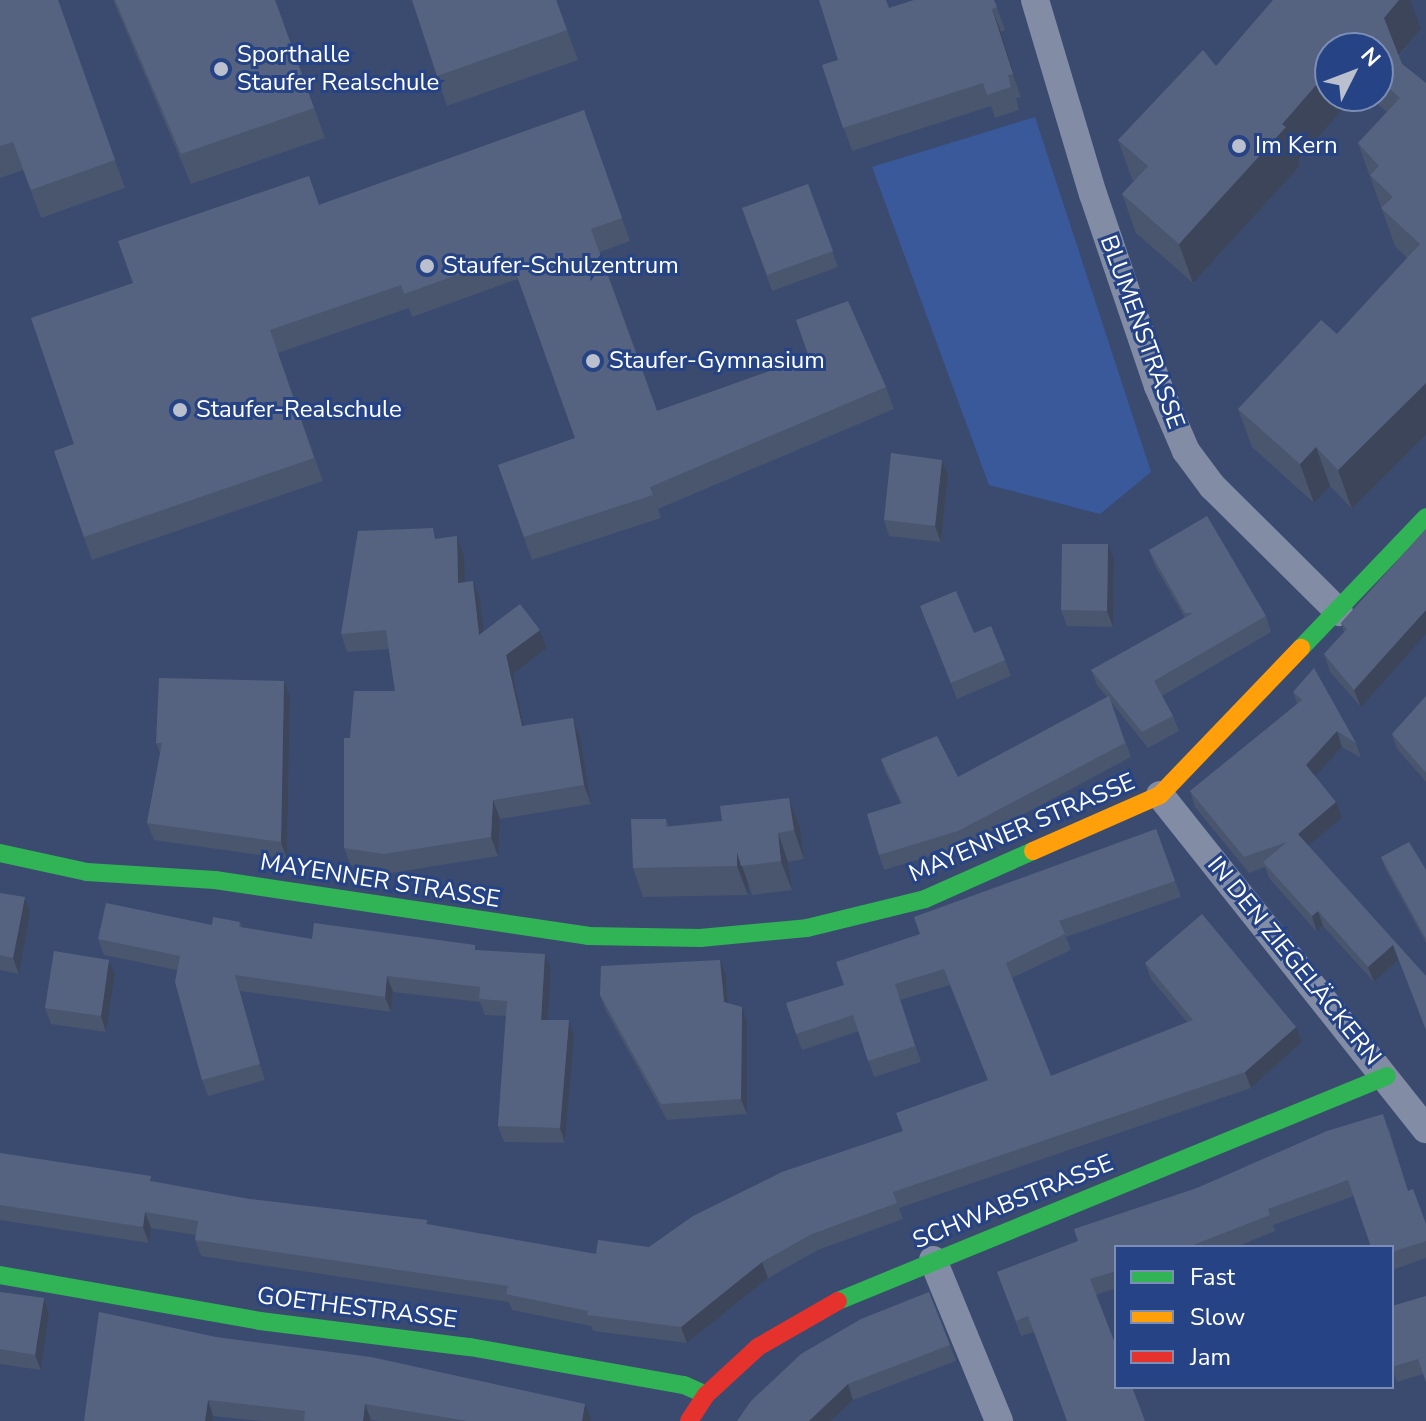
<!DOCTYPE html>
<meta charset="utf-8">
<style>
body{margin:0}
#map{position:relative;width:1426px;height:1421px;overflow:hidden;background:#3b4b6f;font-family:"Nunito Sans",sans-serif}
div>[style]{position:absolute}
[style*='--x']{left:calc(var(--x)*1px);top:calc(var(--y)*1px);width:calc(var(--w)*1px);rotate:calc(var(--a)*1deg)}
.green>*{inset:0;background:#3a599b}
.street>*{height:28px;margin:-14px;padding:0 14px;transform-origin:14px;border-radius:14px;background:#828ca5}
.fast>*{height:18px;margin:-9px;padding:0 9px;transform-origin:9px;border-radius:9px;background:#30b455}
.slow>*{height:18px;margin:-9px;padding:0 9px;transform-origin:9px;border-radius:9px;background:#ff9f0a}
.jam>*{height:18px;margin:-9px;padding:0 9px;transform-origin:9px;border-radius:9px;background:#e5322d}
.wall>*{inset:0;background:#4a556e}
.shaded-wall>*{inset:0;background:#3c455a}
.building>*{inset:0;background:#566380}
.dots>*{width:22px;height:22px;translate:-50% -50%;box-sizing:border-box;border:4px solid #254385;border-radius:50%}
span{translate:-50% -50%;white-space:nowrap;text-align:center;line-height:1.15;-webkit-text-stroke:6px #254385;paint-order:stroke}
.poi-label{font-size:24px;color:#fff}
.left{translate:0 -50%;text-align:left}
.street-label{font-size:24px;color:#fff}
.legend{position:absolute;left:1114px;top:1245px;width:280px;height:144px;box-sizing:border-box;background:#254385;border:2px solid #7c8eb6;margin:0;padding:10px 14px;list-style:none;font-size:24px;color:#fff}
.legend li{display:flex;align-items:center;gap:16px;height:40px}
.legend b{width:40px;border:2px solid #7c8eb6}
.north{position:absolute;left:1314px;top:32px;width:80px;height:80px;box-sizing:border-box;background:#254385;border:2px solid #7c8eb6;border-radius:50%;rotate:48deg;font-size:22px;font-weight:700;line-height:32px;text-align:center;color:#fff}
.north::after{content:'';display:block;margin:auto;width:28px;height:36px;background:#bac0cd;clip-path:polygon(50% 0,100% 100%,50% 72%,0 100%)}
</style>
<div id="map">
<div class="green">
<div style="clip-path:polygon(1035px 117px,1151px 472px,1100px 514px,989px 485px,872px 167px)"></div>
</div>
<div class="street">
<div style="--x:1035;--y:0;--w:202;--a:73.4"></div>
<div style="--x:1093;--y:194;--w:203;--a:71.3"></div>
<div style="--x:1158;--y:386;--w:71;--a:66.7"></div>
<div style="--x:1186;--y:451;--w:44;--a:53.4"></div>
<div style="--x:1212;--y:486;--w:179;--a:44.8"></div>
<div style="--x:1160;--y:795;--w:427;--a:51.5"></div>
<div style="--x:933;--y:1260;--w:174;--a:67.7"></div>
</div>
<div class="fast">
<div style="--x:1301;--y:648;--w:181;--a:-46.3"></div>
<div style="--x:0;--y:853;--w:89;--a:12.3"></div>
<div style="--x:87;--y:872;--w:128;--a:3.6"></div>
<div style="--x:215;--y:880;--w:377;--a:8.5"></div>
<div style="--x:588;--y:936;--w:112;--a:1"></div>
<div style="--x:700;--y:938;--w:107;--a:-5.3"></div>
<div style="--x:807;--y:928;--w:122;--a:-13.8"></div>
<div style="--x:925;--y:899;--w:118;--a:-24"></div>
<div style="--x:0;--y:1275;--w:264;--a:10"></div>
<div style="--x:260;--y:1321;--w:212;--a:7.1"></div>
<div style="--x:470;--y:1347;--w:217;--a:10.1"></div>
<div style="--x:684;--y:1385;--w:24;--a:24"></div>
<div style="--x:838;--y:1301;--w:593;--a:-22.29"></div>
</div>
<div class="slow">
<div style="--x:1033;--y:851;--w:139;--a:-23.8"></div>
<div style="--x:1160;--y:795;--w:204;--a:-46.2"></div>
</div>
<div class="jam">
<div style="--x:689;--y:1421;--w:31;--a:-57"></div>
<div style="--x:706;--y:1395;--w:71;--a:-42.7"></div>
<div style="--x:758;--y:1347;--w:92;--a:-29.9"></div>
</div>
<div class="wall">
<div style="clip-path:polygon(0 0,58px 0,125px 188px,41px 218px,23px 170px,0 178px)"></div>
<div style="clip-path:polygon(113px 0,275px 0,325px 138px,191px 184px)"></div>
<div style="clip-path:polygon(556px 0,578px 60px,447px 106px,437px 76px)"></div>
<div style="clip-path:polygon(994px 0,1005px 30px,1001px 32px,1021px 97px,1016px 98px,1019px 110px,995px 118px,991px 106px,852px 151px,822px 65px,838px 60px,889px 8px)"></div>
<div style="clip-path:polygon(1421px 29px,1399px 56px,1402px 64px,1426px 83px,1426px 435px,1352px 509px,1330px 486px,1314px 503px,1252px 447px,1238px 409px,1337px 334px,1407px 258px,1395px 246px,1358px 143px,1387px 112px,1368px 96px,1378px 96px,1378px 48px,1330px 48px,1298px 160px,1300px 166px,1193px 283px,1136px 233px,1122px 194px,1134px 181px,1132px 179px,1118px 140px,1216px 66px)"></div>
<div style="clip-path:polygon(584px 110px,630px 241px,600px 252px,657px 411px,886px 387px,894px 409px,658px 509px,661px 518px,532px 560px,498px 465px,575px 438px,518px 279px,412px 317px,409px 308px,278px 353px,323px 481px,92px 560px,54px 451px,74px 444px,133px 283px,319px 205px)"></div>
<div style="clip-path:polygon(808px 184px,838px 267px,772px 291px,742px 208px)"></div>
<div style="clip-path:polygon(942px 460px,948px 475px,941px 542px,889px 536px,884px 520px)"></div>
<div style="clip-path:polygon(1426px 529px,1361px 707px,1330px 672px,1324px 654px,1344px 632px,1341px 623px)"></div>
<div style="clip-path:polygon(457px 536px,464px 555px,464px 582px,480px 599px,483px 631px,540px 630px,547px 648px,513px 674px,524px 726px,573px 718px,580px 736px,591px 804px,500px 819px,498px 856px,391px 873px,351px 866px,344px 848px,350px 738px,395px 691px,389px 649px,347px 652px,341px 634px,437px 539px)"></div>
<div style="clip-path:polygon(1149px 550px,1266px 616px,1271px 632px,1162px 696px,1173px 716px,1179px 731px,1148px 748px,1111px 702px,1131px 757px,964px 846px,884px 870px,879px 855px,901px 804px,886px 774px,881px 759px,958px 777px,1107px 697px,1097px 685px,1091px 670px,1185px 618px,1155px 566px)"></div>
<div style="clip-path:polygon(1114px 560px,1113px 627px,1067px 626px,1061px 610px)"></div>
<div style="clip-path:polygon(920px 606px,974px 633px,1005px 660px,1011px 676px,957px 699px)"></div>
<div style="clip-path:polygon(1293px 692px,1356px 743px,1361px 758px,1342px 747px,1315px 776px,1342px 818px,1308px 845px,1398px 960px,1374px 982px,1323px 926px,1317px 932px,1269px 878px,1265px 867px,1249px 873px,1195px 807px,1190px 791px,1297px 704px)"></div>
<div style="clip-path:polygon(1426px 696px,1426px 782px,1397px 749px,1392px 734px)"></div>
<div style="clip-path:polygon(290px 698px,287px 859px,154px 840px,147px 823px,160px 753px,156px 743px)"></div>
<div style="clip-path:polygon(789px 798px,800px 827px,804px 859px,788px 862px,792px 890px,752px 895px,748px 883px,748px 895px,643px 897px,633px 868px,666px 819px,669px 826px,722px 821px)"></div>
<div style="clip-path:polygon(1156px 829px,1181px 897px,1066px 937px,1071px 950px,1012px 978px,1051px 1076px,1187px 1022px,1151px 979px,1145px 963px,1296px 1027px,1302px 1042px,1251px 1088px,899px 1208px,903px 1219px,818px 1250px,768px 1278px,687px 1343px,593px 1331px,591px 1326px,512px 1310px,509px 1302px,201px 1256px,195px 1240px,196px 1235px,151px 1228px,149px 1243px,0 1220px,0 1153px,249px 1199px,427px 1220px,428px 1224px,596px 1254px,649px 1247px,903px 1131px,988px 1080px,950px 985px,900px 1000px,921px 1062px,874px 1077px,859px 1031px,802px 1050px,796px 1034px,844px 985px,920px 934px)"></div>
<div style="clip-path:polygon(1381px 857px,1426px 870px,1426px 943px,1386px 870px)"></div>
<div style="clip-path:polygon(0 893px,30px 912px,19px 974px,0 970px)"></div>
<div style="clip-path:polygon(240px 922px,242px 927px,312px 939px,477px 950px,551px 969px,548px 1020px,569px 1020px,574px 1036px,565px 1143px,504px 1142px,498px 1126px,506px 1016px,485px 1015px,480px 1002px,393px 992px,391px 1012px,240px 991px,265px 1080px,208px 1096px,202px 1080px,177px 970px,104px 955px,98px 939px)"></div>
<div style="clip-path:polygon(115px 975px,106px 1032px,51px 1024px,45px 1008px)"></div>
<div style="clip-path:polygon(726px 975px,728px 1004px,747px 1022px,747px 1114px,667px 1120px,606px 1011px,600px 995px)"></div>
<div style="clip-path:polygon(1389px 1129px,1408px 1191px,1426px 1224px,1426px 1258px,1392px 1270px,1392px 1247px,1354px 1196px,1273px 1225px,1275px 1231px,1236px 1247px,1116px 1247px,1116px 1288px,1096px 1295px,1034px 1332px,1021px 1336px,997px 1272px)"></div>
<div style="clip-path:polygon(0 1292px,44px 1298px,49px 1314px,41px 1370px,0 1364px)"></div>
<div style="clip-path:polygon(1426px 1296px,1423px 1374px,1397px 1382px,1392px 1367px)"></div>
<div style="clip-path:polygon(99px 1312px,591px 1419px,591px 1421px,379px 1421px,371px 1420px,370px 1421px,261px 1421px,213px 1416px)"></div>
<div style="clip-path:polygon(950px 1345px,956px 1361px,853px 1400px,831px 1421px,737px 1421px)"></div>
</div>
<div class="shaded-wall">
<div style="clip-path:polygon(1399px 0,1410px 0,1421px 29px,1398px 56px,1384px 18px)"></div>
<div style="clip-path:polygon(992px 9px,1001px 32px,1021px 97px,1013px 74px)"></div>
<div style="clip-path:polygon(1330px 69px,1330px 96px,1354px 96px,1298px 160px,1300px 166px,1193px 283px,1179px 244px)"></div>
<div style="clip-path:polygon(1426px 383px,1426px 435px,1352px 509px,1338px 470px)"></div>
<div style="clip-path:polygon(1316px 447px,1330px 486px,1314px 503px,1300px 464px)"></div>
<div style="clip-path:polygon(942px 460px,948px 475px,941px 542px,935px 526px)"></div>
<div style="clip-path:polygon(457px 536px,464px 555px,465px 601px,458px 583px)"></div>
<div style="clip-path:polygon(1108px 544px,1114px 560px,1113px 627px,1107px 611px)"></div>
<div style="clip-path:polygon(473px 581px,480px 599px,486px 653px,479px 635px)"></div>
<div style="clip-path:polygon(1426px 610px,1426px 634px,1361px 707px,1354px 690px)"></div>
<div style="clip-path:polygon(540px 630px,547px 648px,513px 674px,528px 745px,522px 726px,506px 655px)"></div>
<div style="clip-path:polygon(284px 681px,290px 698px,287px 859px,281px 842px)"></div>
<div style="clip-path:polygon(573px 718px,580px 736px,591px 804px,584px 785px)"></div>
<div style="clip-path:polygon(1337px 731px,1342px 747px,1312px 780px,1306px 765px)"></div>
<div style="clip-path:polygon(789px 798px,800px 827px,804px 859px,794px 830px)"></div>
<div style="clip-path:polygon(493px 800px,500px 819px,498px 856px,491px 837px)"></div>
<div style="clip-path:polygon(1336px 802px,1342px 818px,1304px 849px,1298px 834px)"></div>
<div style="clip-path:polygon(778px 833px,788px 862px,792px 890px,781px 861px)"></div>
<div style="clip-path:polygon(737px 852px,748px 883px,748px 895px,737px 866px)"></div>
<div style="clip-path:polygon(25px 897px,30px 912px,19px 974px,13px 958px)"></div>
<div style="clip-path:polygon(1318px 911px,1323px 926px,1317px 932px,1312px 916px)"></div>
<div style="clip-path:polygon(1393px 945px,1398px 960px,1374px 982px,1368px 967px)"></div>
<div style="clip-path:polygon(545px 954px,551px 969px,547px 1035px,541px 1020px)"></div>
<div style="clip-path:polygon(109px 960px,115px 975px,106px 1032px,101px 1016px)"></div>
<div style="clip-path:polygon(720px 960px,726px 975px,729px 1018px,724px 1002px)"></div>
<div style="clip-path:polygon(235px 975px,240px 991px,265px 1080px,260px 1064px)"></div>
<div style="clip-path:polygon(387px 976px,393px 992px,391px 1012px,385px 997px)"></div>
<div style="clip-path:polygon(742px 1007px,747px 1022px,747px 1114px,741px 1099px)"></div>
<div style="clip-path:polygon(569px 1020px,574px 1036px,565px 1143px,560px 1128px)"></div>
<div style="clip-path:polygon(1296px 1027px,1302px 1042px,1251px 1088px,1245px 1072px)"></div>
<div style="clip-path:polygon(145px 1212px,151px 1228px,149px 1243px,143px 1227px)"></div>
<div style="clip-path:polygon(762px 1262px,768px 1278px,687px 1343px,681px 1327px)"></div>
<div style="clip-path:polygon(44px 1298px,49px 1314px,41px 1370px,35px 1355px)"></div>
<div style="clip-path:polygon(848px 1384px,853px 1400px,831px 1421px,809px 1421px)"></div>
<div style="clip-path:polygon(208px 1400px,213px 1416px,212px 1421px,205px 1421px)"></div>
<div style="clip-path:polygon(365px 1404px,371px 1420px,370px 1421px,363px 1421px)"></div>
<div style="clip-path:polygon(585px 1404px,591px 1419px,591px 1421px,582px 1421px)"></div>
</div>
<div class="building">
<div style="clip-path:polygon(0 0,58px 0,115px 160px,31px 190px,13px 142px,0 146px)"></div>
<div style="clip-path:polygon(115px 0,275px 0,314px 108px,181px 154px)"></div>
<div style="clip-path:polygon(412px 0,556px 0,567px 30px,437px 76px)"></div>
<div style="clip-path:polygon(819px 0,886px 0,889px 8px,914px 0,994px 0,997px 7px,992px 9px,1013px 74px,1008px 75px,1011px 87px,987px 95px,983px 83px,843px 128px,822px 65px,838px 60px)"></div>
<div style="clip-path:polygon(1273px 0,1399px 0,1384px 18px,1402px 64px,1426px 83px,1426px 383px,1338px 470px,1316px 447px,1300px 464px,1238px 409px,1321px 320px,1337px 334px,1420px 244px,1381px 208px,1393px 197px,1370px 175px,1379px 166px,1358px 143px,1400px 98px,1378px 78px,1378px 48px,1330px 48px,1330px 69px,1282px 124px,1286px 127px,1179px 244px,1122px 194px,1148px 166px,1118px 140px,1203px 50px,1216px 66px)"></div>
<div style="clip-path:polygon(584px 110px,622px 218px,591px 229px,657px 411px,809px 357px,796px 320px,848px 301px,886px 387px,650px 487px,653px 495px,524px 537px,498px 465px,575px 438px,510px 256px,404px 294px,401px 285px,270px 330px,314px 458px,84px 537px,54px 451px,74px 444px,31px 318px,133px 283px,118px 241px,309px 176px,319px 205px)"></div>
<div style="clip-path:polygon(808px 184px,833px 251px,767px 275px,742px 208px)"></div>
<div style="clip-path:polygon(891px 453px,942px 460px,935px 526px,884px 520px)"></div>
<div style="clip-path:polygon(1207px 516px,1266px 616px,1154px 681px,1173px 716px,1142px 732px,1091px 670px,1193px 613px,1185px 613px,1149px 550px)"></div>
<div style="clip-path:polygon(433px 528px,435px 539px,457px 536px,458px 583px,473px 581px,479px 635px,520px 604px,540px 630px,506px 655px,522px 726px,573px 718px,584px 785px,493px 800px,491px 837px,384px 854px,344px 848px,344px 738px,350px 738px,354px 691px,395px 691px,386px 630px,341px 634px,358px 531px)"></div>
<div style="clip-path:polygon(1426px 529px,1426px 610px,1354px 690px,1324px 654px,1347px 629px,1341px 623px)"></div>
<div style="clip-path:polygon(1062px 544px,1108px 544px,1107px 611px,1061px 610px)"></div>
<div style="clip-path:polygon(956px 591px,974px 633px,991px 626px,1005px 660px,951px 683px,920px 606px)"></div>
<div style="clip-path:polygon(1314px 668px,1356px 743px,1337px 731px,1306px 765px,1336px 802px,1298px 834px,1426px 976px,1426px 1030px,1393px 945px,1368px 967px,1318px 911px,1312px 916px,1263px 862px,1287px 842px,1244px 857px,1190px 791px,1302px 700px,1293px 692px)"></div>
<div style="clip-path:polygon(159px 678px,284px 681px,281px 842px,147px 823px,162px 743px,156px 743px)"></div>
<div style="clip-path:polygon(1109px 696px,1125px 743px,958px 831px,879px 855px,867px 814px,902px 803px,881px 759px,937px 736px,958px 777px)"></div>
<div style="clip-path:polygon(1426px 696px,1426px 773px,1392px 734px)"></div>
<div style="clip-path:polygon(789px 798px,794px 830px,778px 833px,781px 861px,741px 866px,737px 852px,737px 866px,633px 868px,631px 819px,666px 819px,666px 827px,722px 821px,720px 806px)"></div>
<div style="clip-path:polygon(1156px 829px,1175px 881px,1059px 921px,1065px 934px,1006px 963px,1051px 1076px,1193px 1020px,1145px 963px,1202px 914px,1296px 1027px,1245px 1072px,893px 1192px,897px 1203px,812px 1234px,762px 1262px,681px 1327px,587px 1315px,588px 1311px,506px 1294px,508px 1286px,195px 1240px,198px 1221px,145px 1212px,143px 1227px,0 1205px,0 1153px,151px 1176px,150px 1181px,249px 1199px,427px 1220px,426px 1224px,596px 1254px,598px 1240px,649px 1247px,693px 1216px,782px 1172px,903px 1131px,896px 1113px,988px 1080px,944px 969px,895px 984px,915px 1046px,868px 1061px,853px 1015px,796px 1034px,786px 1003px,844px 985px,836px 962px,920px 934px,914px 917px)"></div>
<div style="clip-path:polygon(1409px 842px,1426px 870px,1426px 939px,1381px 857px)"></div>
<div style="clip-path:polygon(0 893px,25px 897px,13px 958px,0 955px)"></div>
<div style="clip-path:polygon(106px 903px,212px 925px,213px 917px,240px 922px,239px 927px,312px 939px,314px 923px,475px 945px,475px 950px,545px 954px,541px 1020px,569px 1020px,560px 1128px,498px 1126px,507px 1001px,479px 999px,480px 987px,387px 976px,385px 997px,235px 975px,260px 1064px,202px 1080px,175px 982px,180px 956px,98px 939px)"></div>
<div style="clip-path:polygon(54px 951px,109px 960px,101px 1016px,45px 1008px)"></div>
<div style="clip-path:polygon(720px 960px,724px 1002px,742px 1007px,741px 1099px,661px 1104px,600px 995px,601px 966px)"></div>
<div style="clip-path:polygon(1383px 1114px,1408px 1191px,1413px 1189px,1426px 1224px,1426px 1241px,1392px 1252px,1392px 1247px,1371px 1247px,1348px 1180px,1268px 1209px,1270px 1215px,1188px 1247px,1116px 1247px,1116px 1271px,1090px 1279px,1116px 1346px,1116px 1387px,1132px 1387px,1145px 1421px,1067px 1421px,1028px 1316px,1016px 1321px,997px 1272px,1078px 1241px,1074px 1229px,1197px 1188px,1327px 1131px)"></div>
<div style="clip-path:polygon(0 1292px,44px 1298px,35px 1355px,0 1349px)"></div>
<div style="clip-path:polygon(929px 1292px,950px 1345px,848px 1384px,809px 1421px,737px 1421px,751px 1401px,801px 1354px,861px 1319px)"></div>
<div style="clip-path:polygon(1426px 1296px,1426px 1382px,1418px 1359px,1392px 1367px,1392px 1306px)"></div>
<div style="clip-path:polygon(99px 1312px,216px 1337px,371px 1357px,585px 1404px,582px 1421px,467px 1421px,365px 1404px,363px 1421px,304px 1421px,305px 1411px,208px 1400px,205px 1421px,84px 1421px)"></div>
</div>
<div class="dots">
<div style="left:221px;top:69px;background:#bac0cd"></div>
<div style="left:1239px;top:146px;background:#bac0cd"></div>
<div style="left:427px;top:266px;background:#bac0cd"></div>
<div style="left:593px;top:361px;background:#bac0cd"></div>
<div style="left:180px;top:410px;background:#bac0cd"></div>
</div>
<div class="poi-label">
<span class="left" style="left:237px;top:69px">Sporthalle<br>Staufer Realschule</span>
<span class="left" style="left:1255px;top:146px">Im Kern</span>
<span class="left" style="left:443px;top:266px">Staufer-Schulzentrum</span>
<span class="left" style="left:609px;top:361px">Staufer-Gymnasium</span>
<span class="left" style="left:196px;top:410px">Staufer-Realschule</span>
</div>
<div class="street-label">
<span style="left:1142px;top:332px;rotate:70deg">BLUMENSTRASSE</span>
<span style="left:1022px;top:828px;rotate:-23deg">MAYENNER STRASSE</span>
<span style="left:380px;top:881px;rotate:9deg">MAYENNER STRASSE</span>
<span style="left:1294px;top:961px;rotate:51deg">IN DEN ZIEGELÄCKERN</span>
<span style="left:1013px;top:1202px;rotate:-22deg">SCHWABSTRASSE</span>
<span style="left:357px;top:1308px;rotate:7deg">GOETHESTRASSE</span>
</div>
<ul class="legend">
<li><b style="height:10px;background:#30b455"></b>Fast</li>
<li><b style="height:10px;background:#ff9f0a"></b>Slow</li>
<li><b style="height:10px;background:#e5322d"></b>Jam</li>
</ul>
<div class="north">N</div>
</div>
